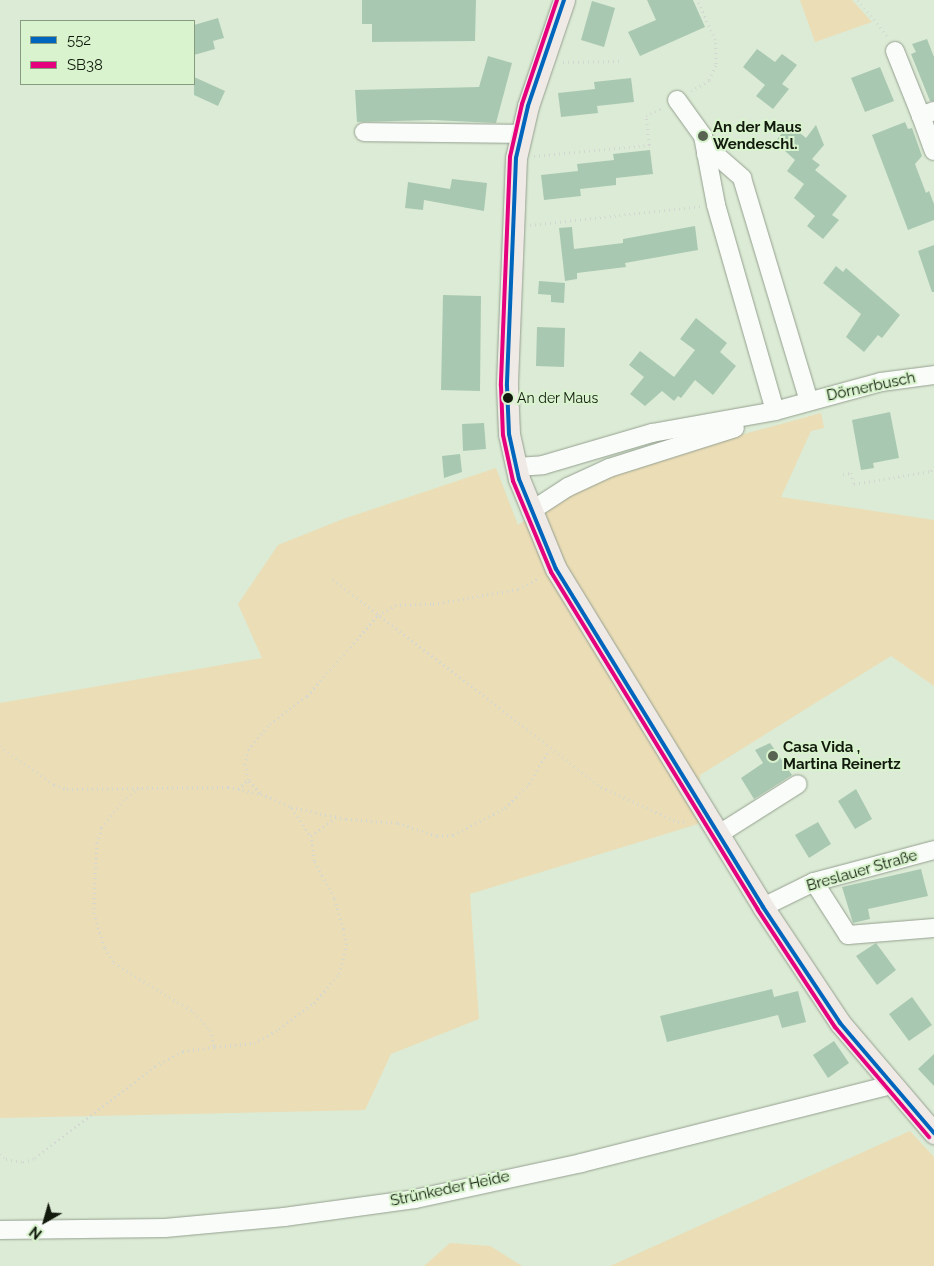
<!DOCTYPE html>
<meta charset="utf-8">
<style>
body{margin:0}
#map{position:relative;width:934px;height:1266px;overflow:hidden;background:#dcebd5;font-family:Raleway,sans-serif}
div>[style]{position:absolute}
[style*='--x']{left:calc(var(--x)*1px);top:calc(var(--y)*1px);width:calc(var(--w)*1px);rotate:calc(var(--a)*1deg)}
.green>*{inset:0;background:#ebddb6}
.building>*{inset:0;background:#a9c8b1}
.path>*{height:2.5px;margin-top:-1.25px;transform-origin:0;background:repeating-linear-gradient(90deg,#d3d7d1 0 1px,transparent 0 5px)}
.roads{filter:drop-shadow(0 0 1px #94a090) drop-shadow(0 0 1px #94a090)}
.minor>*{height:18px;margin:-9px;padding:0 9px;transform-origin:9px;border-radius:9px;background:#fafcf9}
.major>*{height:21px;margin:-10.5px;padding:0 10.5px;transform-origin:10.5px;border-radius:10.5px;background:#f0eae7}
.bus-1>*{height:4px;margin:-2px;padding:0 2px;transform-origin:2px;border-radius:2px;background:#0065bd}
.bus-2>*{height:4px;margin:-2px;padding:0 2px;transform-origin:2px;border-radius:2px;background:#e5007d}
.dots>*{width:14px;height:14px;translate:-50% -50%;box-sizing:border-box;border:2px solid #d8f3cd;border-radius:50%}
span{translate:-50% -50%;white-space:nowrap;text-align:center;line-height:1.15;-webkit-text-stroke:4px #d8f3cd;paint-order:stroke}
.bus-label{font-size:14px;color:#111a0c}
.left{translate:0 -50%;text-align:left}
.poi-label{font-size:15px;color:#111a0c;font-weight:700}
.street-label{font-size:15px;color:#111a0c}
.legend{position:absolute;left:20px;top:20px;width:175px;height:65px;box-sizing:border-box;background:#d8f3cd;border:1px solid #889c80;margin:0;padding:6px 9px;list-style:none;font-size:15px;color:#111a0c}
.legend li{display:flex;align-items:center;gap:10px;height:25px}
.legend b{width:25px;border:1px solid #889c80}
.north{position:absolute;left:20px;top:1196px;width:50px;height:50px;-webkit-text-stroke:4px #d8f3cd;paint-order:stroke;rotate:218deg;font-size:14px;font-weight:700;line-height:20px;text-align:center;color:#111a0c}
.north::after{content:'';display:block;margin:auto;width:18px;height:22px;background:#111a0c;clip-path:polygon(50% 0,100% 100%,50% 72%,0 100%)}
</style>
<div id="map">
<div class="green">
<div style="clip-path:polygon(800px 0,852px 0,872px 22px,815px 42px)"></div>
<div style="clip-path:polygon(821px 413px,824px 428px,811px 431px,781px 497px,934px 520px,934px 686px,891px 656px,700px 775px,698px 824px,470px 894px,479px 1019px,391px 1054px,365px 1110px,0 1118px,0 703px,262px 658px,238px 604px,278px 545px,343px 519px,496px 468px,518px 525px,580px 484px,664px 456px)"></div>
<div style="clip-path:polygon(910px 1131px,934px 1157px,934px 1266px,610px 1266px)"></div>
<div style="clip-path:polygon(450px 1243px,490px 1246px,522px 1266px,424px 1266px)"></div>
</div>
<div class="building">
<div style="clip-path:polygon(362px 0,476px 0,475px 41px,372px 42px,372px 24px,362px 24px)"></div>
<div style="clip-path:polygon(647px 0,693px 0,705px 27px,640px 56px,628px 32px,656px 20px)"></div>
<div style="clip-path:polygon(592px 1px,615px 8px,604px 47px,581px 40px)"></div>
<div style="clip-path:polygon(218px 18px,224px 38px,213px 41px,215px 49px,194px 55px,194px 25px)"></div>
<div style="clip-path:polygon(927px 39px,934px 57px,934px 101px,930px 101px,911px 54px,916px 52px,912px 44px)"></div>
<div style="clip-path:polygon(757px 49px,775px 62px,782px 54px,797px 65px,782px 84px,789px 89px,773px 109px,756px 96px,765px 85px,743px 67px)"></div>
<div style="clip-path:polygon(488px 56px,512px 63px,496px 123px,433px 120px,357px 122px,355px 90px,479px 87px)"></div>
<div style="clip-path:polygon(880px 67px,894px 101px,865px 112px,851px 78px)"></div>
<div style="clip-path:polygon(194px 77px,225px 91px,218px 106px,194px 95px)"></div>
<div style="clip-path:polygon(631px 78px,634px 102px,597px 106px,598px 113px,561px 117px,558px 93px,595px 89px,594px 82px)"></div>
<div style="clip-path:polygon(905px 122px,908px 129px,912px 128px,922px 156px,915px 164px,926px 193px,929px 191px,934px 204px,934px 220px,908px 230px,872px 135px)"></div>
<div style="clip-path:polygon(789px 124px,806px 138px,816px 125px,824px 145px,812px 159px,820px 165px,815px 170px,847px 196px,832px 215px,839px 220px,823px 239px,807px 226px,815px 216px,794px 198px,804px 184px,787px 171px,795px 160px,775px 142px)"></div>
<div style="clip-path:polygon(650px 150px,653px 174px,616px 178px,616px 185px,580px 189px,581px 196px,544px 200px,541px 175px,578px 171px,577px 164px,614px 160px,613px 154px)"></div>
<div style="clip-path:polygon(452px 179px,487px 183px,484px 211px,424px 200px,423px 210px,405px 208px,408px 182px,450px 189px)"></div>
<div style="clip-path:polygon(695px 226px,698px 250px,625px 263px,626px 267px,577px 273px,577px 279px,565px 281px,559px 228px,572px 227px,574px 249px,623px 243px,623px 239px)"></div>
<div style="clip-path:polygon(934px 245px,934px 292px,932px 292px,918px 251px)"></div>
<div style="clip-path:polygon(836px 266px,843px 272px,846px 268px,900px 315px,882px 338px,878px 335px,864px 352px,846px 337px,861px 314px,823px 283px)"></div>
<div style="clip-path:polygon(539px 281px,565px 283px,564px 303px,551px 302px,551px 295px,538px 294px)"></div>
<div style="clip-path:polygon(443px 295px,481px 296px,480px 391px,441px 390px)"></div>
<div style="clip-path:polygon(696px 318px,727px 343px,720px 352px,736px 366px,713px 395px,695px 380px,681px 398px,678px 396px,674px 401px,662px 391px,645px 406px,630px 394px,644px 377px,629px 365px,640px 351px,674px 377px,695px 350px,680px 339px)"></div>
<div style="clip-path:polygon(537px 327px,565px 328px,564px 367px,536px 366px)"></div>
<div style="clip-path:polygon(890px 412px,899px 458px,873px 463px,874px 468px,861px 470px,852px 420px)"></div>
<div style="clip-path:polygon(484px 423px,486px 449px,463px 451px,462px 424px)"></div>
<div style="clip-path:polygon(460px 454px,462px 472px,444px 478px,442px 456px)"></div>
<div style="clip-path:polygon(770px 743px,792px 775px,754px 799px,741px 778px,763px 763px,755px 750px)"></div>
<div style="clip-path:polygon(856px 789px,872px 819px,855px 829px,838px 801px)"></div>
<div style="clip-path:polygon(818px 822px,831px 844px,809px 858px,795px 835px)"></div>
<div style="clip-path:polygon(921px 869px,928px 896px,868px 909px,870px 919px,853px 923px,842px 887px)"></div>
<div style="clip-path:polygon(876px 943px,896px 970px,877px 985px,856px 956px)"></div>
<div style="clip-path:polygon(772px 989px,774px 997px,798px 991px,806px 1022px,782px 1028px,778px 1015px,667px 1042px,660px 1016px)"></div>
<div style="clip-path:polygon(912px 997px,932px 1025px,909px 1041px,889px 1014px)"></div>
<div style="clip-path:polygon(834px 1041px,849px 1063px,828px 1078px,813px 1055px)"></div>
<div style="clip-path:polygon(934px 1054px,934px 1086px,918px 1069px)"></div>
</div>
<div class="path">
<div style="--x:858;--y:0;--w:46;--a:51.1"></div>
<div style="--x:563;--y:62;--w:60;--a:-1"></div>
<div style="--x:691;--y:91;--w:21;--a:-31"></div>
<div style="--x:709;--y:80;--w:17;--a:-66"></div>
<div style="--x:716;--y:64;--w:24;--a:-92"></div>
<div style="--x:715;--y:40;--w:44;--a:-114.2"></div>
<div style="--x:534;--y:156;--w:116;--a:-5.5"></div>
<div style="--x:649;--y:145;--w:29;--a:-96"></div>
<div style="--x:646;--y:116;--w:19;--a:-28"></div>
<div style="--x:530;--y:225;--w:172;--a:-6.3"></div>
<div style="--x:843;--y:474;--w:8;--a:-7"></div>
<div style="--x:851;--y:473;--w:11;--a:75"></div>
<div style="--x:854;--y:484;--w:78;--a:-9.6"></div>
<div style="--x:931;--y:471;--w:5;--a:-53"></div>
<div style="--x:333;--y:579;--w:339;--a:37.8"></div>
<div style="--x:601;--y:787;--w:85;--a:24.4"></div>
<div style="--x:678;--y:822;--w:10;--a:-6"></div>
<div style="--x:0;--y:746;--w:67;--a:35.8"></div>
<div style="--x:54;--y:785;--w:14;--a:17"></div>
<div style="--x:67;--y:789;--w:161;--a:-0.7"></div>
<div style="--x:228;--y:787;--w:34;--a:12"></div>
<div style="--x:261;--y:794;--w:33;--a:23"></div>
<div style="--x:291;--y:807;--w:56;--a:12.3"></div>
<div style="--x:346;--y:819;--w:52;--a:4.4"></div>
<div style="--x:398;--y:823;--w:41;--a:18.4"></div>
<div style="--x:437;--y:836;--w:16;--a:-4"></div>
<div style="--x:453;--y:835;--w:59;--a:-27.4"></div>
<div style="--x:505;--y:808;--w:34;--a:-45"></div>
<div style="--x:529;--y:784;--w:40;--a:-60.3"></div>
<div style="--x:139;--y:788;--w:19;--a:141"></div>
<div style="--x:124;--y:800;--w:36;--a:128"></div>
<div style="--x:102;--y:828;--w:16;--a:108"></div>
<div style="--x:97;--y:843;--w:70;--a:92.5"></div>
<div style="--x:94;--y:913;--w:37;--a:73"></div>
<div style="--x:105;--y:948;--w:17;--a:59"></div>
<div style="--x:114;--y:963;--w:94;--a:31.5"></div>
<div style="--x:194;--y:1012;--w:24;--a:48"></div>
<div style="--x:210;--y:1030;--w:18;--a:74"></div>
<div style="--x:215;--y:1047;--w:39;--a:-6"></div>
<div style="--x:254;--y:1043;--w:29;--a:-29"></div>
<div style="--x:279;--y:1029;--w:44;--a:-36.6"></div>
<div style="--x:314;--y:1003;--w:38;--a:-49"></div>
<div style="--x:339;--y:974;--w:30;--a:-76"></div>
<div style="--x:346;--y:945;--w:16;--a:-101"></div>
<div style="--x:343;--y:929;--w:32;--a:-106"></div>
<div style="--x:334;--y:898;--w:42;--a:-118.4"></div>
<div style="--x:314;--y:861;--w:25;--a:-97"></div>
<div style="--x:311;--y:836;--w:32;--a:-36"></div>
<div style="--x:238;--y:789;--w:13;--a:-42"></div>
<div style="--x:260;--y:793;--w:18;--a:-133"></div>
<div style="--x:248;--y:780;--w:15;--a:-101"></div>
<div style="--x:245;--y:765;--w:15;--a:-79"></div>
<div style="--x:248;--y:750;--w:34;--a:-50"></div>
<div style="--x:270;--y:724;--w:46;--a:-37.1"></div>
<div style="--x:307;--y:696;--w:108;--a:-48.8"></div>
<div style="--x:378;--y:615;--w:20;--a:-30"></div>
<div style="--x:395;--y:605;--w:38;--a:-2"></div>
<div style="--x:433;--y:604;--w:86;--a:-10"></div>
<div style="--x:518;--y:589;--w:24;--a:-28"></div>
<div style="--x:292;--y:808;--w:34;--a:56"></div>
<div style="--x:0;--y:1154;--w:8;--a:40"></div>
<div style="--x:6;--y:1159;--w:17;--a:10"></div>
<div style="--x:23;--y:1162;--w:13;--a:-18"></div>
<div style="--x:35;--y:1158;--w:151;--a:-37.5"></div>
<div style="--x:155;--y:1066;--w:32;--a:-28"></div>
<div style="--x:183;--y:1051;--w:32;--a:-7"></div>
</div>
<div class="roads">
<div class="minor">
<div style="--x:895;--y:51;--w:70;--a:68.2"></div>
<div style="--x:677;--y:100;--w:44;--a:54.2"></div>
<div style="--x:703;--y:136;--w:70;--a:79.3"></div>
<div style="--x:716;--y:205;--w:214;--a:74"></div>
<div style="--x:934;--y:111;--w:14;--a:159"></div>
<div style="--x:921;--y:116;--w:37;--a:70"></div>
<div style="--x:364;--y:132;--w:156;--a:0.7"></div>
<div style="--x:706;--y:154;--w:10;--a:6"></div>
<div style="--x:716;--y:155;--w:35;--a:41"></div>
<div style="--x:742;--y:178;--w:233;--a:73.3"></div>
<div style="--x:517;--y:467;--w:26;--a:-4"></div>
<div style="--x:543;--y:465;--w:114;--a:-16.4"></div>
<div style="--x:652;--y:433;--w:125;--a:-10.1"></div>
<div style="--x:775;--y:411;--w:110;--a:-15.3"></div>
<div style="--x:881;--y:382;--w:53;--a:-7.5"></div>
<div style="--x:531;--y:511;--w:44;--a:-33"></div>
<div style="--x:568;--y:487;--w:45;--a:-24.9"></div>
<div style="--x:609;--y:468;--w:132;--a:-17.6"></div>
<div style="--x:719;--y:834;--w:93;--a:-32.3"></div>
<div style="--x:814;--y:882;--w:63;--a:57.3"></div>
<div style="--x:848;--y:935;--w:86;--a:-4.7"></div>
<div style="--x:763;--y:907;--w:57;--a:-26.1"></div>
<div style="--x:814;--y:882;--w:124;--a:-14.9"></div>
<div style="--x:0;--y:1230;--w:165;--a:-0.7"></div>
<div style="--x:165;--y:1228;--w:120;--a:-5.3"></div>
<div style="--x:284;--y:1217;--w:132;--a:-7.8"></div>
<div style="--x:415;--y:1199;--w:170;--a:-12.2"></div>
<div style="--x:581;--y:1163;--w:320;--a:-14.1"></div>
</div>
<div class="major">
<div style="--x:564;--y:0;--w:112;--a:108.8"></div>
<div style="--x:528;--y:106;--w:53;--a:103"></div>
<div style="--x:516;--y:158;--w:228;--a:92.3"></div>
<div style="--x:507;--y:386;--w:48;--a:87.6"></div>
<div style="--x:509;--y:434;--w:46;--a:77.5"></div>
<div style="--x:519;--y:479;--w:97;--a:67.7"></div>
<div style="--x:556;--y:569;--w:396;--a:58.5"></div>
<div style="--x:763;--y:907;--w:139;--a:56.4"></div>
<div style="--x:840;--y:1023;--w:145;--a:49.5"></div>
</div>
</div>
<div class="bus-1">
<div style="--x:564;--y:0;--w:112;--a:108.8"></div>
<div style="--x:528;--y:106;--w:53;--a:103"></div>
<div style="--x:516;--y:158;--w:228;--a:92.3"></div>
<div style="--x:507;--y:386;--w:48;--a:87.6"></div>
<div style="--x:509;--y:434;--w:46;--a:77.5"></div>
<div style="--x:519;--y:479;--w:97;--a:67.7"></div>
<div style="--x:556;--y:569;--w:396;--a:58.5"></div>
<div style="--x:763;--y:907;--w:139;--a:56.4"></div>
<div style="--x:840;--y:1023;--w:145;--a:49.5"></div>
</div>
<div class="bus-2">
<div style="--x:557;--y:0;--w:110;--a:108.6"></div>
<div style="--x:522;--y:104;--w:54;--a:102.8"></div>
<div style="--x:510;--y:157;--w:229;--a:92.3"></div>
<div style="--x:501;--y:386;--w:49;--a:87.7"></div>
<div style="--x:503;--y:435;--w:47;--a:77.7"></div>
<div style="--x:513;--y:481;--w:99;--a:67.3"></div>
<div style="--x:551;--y:572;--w:396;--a:58.5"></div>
<div style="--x:758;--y:910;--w:140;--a:56.7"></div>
<div style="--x:835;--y:1027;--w:145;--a:49.5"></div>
</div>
<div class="dots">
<div style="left:703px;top:136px;background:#586352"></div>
<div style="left:508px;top:398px;background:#111a0c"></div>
<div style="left:773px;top:756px;background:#586352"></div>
</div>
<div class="bus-label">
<span class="left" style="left:517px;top:398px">An der Maus</span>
</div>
<div class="poi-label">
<span class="left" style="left:713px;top:136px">An der Maus<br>Wendeschl.</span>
<span class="left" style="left:783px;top:756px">Casa Vida ,<br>Martina Reinertz</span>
</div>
<div class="street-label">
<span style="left:871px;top:387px;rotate:-12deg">Dörnerbusch</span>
<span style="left:862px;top:871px;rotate:-16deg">Breslauer Straße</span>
<span style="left:450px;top:1189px;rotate:-12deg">Strünkeder Heide</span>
</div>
<ul class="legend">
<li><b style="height:6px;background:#0065bd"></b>552</li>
<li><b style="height:6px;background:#e5007d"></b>SB38</li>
</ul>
<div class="north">N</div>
</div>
